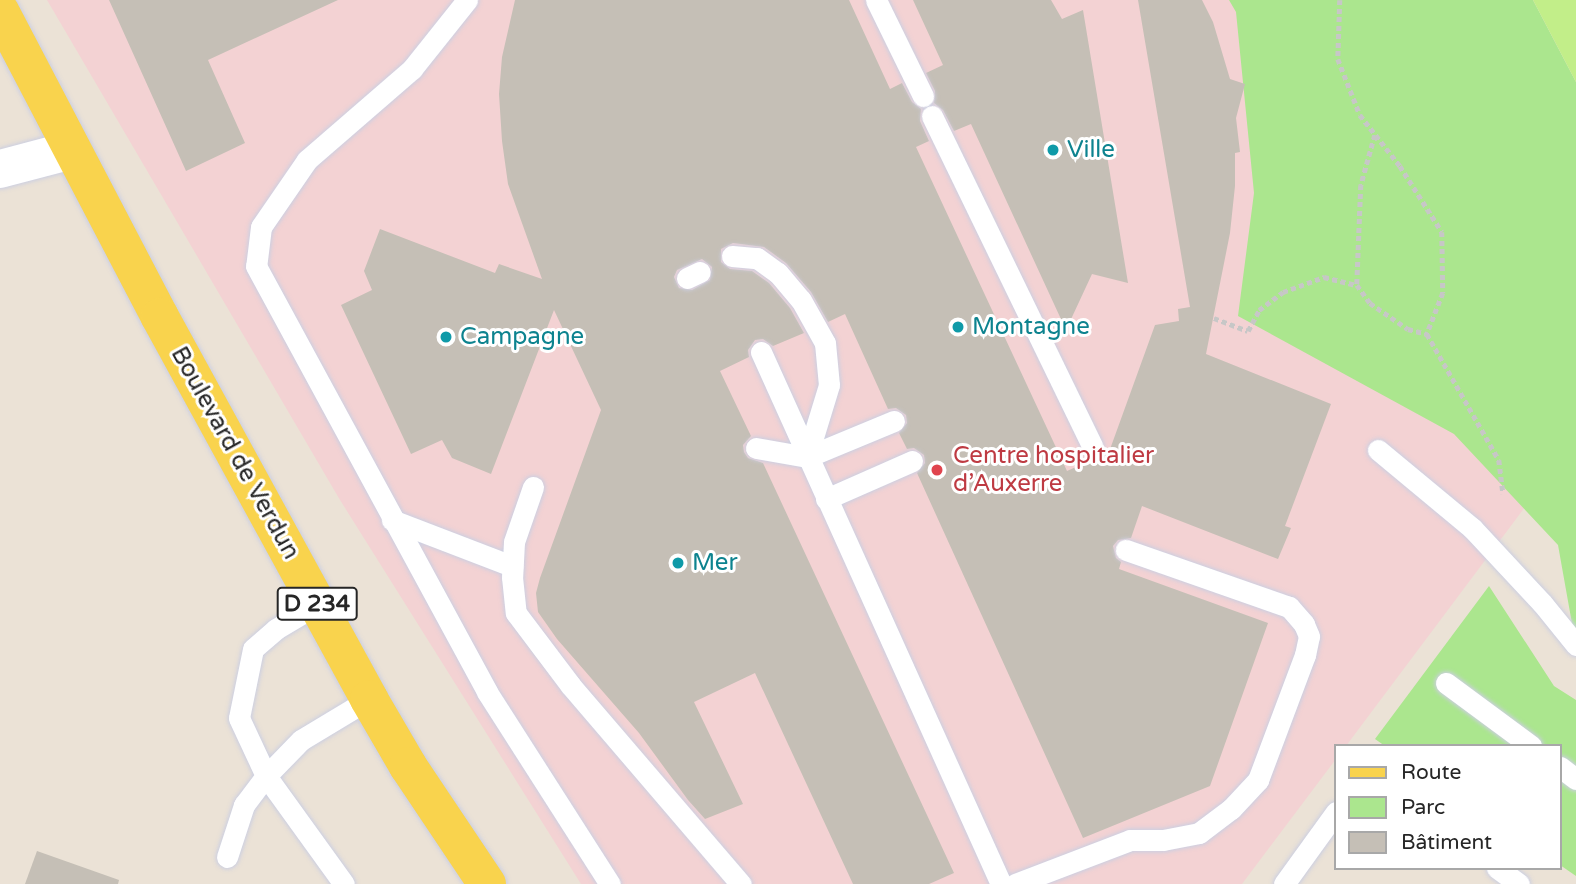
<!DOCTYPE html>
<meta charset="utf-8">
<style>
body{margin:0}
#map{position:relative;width:1576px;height:884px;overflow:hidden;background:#ebe2d6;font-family:"Varela Round",sans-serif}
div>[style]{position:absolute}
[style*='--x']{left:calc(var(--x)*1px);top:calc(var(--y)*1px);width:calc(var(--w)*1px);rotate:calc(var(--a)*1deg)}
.medical>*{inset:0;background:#f3d2d3}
.green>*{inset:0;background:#abe68e}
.pitch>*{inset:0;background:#c2ee89}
.building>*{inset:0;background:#c5bfb6}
.path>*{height:4.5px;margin-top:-2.25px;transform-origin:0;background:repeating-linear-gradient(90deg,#c7c7c7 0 5px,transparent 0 8.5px)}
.roads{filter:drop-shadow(0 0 2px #cccfe1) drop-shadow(0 0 2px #cccfe1)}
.service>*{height:21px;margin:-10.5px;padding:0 10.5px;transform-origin:10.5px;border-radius:10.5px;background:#fff}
.minor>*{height:38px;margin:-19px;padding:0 19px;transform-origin:19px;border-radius:19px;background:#fff}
.primary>*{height:38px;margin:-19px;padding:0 19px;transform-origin:19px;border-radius:19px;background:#f9d34d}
.dots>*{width:19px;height:19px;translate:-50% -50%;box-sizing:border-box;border:4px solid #fff;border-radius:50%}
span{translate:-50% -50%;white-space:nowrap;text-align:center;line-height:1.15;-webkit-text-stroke:6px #fff;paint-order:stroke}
.shield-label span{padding:2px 5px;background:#fff;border:2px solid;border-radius:5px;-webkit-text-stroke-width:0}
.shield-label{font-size:23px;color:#262626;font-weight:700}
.culture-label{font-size:24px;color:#0d838f}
.left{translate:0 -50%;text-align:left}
.street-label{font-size:24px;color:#262626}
.health-label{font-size:24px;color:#be3a42}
.legend{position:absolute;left:1334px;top:744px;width:228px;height:126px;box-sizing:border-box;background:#fff;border:2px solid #a8a8a8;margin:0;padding:9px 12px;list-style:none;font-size:21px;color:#262626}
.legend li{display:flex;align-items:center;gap:14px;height:35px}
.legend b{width:35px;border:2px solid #a8a8a8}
</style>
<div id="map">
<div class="medical">
<div style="clip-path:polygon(47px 0,1408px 0,1576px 439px,1346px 746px,1336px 746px,1336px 759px,1242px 884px,581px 884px,340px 500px)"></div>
</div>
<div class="green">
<div style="clip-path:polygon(1229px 0,1533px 0,1576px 82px,1576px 646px,1558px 545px,1454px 434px,1238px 316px,1254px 193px,1236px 12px)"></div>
<div style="clip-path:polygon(1489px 586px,1554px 686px,1576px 700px,1576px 876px,1560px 865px,1560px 746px,1385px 746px,1375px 739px)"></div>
</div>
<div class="pitch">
<div style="clip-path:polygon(1533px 0,1576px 0,1576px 82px)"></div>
</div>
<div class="building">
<div style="clip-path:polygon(109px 0,338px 0,208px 60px,245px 143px,186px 171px)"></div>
<div style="clip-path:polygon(evenodd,515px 0,849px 0,890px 89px,902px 83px,912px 102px,921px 109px,920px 121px,929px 141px,916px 147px,1067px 471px,1109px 452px,1155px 325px,1179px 321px,1178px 309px,1190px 307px,1138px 0,1202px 0,1213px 22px,1230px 79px,1245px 84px,1236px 118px,1240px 152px,1235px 153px,1235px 186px,1230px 233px,1206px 354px,1331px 404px,1285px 526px,1291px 528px,1278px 559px,1142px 506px,1131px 538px,1118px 540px,1113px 546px,1116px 558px,1121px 562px,1119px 569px,1268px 623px,1210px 786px,1083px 838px,917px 473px,925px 463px,924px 455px,914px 448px,907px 449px,899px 433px,907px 423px,906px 415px,896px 408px,888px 409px,845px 314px,828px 322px,811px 292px,786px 263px,764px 247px,733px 243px,721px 249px,721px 262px,730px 269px,752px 271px,769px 283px,790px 308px,804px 333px,773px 346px,763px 339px,755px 340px,748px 350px,749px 357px,720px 371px,751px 436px,743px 445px,744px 452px,748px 458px,763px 463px,954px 873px,929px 884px,853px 884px,755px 673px,694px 702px,743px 804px,705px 819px,688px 800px,639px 733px,557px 639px,538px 612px,536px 593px,540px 578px,601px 410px,554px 310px,491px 474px,452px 458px,442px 440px,411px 454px,341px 305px,372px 290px,364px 271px,380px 229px,495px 273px,499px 264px,542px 279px,508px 184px,502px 141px,499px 94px,502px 57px,515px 0,702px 259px,712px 267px,710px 280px,692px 290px,679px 288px,674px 277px,677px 270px,702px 259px)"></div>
<div style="clip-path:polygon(913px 0,1051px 0,1062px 19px,1083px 10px,1128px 283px,1092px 274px,1066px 330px,971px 124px,954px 131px,943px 110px,934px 103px,935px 91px,926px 73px,943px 65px)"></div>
<div style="clip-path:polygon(37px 851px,119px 880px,118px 884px,25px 884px)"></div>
</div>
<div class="path">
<div style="--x:1340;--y:0;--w:59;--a:91.9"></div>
<div style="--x:1338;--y:59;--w:60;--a:68.6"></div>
<div style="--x:1360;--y:115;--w:65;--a:51.9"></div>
<div style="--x:1400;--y:166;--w:78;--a:57.5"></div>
<div style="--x:1442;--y:232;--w:61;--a:89.1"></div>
<div style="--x:1443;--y:293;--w:44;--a:111.3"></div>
<div style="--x:1427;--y:334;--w:145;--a:60.3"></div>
<div style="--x:1499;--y:460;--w:34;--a:83"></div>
<div style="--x:1375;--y:135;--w:52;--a:105.6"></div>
<div style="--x:1361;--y:185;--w:100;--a:92.3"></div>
<div style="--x:1357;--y:285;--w:22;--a:54"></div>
<div style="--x:1370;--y:303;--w:46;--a:34.4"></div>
<div style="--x:1408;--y:329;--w:20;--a:15"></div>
<div style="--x:1214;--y:318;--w:36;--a:21"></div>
<div style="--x:1248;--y:331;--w:24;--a:-62"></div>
<div style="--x:1259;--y:310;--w:30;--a:-37"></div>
<div style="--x:1283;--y:292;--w:44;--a:-20.1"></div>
<div style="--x:1324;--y:277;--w:34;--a:14"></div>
</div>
<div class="roads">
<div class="service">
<div style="--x:467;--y:0;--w:88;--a:128.6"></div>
<div style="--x:412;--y:69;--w:139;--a:139.1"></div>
<div style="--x:307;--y:160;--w:81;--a:124.5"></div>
<div style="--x:261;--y:227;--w:39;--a:97"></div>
<div style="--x:256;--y:266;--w:485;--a:61.5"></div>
<div style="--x:487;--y:692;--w:228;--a:57.4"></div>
<div style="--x:876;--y:0;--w:107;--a:63.9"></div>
<div style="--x:932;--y:116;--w:367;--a:64.1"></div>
<div style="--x:732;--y:256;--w:25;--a:5"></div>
<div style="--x:757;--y:258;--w:26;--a:36"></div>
<div style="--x:778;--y:273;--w:35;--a:50"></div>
<div style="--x:801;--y:300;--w:49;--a:60.8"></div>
<div style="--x:825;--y:343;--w:42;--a:84.6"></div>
<div style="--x:829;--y:385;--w:75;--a:107"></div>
<div style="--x:687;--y:278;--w:14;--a:-25"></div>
<div style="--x:761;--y:352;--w:584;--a:65.72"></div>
<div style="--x:756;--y:448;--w:52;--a:10"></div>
<div style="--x:807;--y:457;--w:94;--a:-22.5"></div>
<div style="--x:1378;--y:450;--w:122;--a:39.7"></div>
<div style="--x:1472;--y:528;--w:103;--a:47"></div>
<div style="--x:1542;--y:603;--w:54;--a:51"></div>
<div style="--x:533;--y:487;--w:58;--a:109.1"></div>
<div style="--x:514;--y:542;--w:35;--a:93"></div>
<div style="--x:512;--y:577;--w:36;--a:84"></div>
<div style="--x:516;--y:613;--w:91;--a:53"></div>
<div style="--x:571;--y:686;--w:261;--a:49.4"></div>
<div style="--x:826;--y:499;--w:94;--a:-23.8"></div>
<div style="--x:392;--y:520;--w:129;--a:21"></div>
<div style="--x:318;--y:604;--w:49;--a:149.2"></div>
<div style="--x:276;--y:629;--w:30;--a:139"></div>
<div style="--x:253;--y:649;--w:70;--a:101.5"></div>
<div style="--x:239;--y:718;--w:64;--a:65"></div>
<div style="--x:266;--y:776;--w:133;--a:54.2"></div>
<div style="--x:1446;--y:683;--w:106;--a:36.5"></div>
<div style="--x:1560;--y:767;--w:20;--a:37"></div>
<div style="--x:227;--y:857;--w:55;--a:-71.9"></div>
<div style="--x:244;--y:805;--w:36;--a:-53"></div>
<div style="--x:266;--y:776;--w:50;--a:-45.8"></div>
<div style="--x:301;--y:740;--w:79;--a:-31.1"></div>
<div style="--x:1497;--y:868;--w:27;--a:36"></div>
<div style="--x:1015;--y:884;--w:123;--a:-20.9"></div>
<div style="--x:1130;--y:840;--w:33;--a:0"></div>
<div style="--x:1163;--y:840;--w:37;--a:-11"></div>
<div style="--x:1199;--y:833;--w:40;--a:-37"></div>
<div style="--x:1231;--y:809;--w:40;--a:-47"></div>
<div style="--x:1258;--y:780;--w:134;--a:-69.4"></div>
<div style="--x:1305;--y:655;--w:19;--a:-78"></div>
<div style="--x:1309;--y:636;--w:13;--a:-113"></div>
<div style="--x:1304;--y:624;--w:23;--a:-131"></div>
<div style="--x:1289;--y:607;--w:173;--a:-160.7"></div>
<div style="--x:1284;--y:884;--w:89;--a:-54.2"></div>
</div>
<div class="minor">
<div style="--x:0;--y:169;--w:74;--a:-14.8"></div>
</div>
<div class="primary">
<div style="--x:0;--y:11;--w:345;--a:62.4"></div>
<div style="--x:160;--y:317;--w:435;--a:61.3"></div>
<div style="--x:369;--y:699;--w:78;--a:59.8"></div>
<div style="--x:408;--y:766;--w:142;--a:56.2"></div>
</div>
</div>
<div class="dots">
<div style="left:1053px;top:150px;background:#0f9aa8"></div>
<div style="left:958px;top:327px;background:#0f9aa8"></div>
<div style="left:446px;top:337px;background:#0f9aa8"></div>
<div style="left:937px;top:470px;background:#e0444e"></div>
<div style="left:678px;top:563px;background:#0f9aa8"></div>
</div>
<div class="shield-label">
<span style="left:317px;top:604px">D 234</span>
</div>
<div class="culture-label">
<span class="left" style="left:1067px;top:150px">Ville</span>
<span class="left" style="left:972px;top:327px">Montagne</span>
<span class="left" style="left:460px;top:337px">Campagne</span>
<span class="left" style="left:692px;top:563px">Mer</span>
</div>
<div class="street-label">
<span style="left:235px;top:453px;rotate:61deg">Boulevard de Verdun</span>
</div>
<div class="health-label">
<span class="left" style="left:953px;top:470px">Centre hospitalier<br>d’Auxerre</span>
</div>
<ul class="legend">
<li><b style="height:9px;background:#f9d34d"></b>Route</li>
<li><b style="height:19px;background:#abe68e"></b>Parc</li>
<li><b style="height:19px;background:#c5bfb6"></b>Bâtiment</li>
</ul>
</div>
